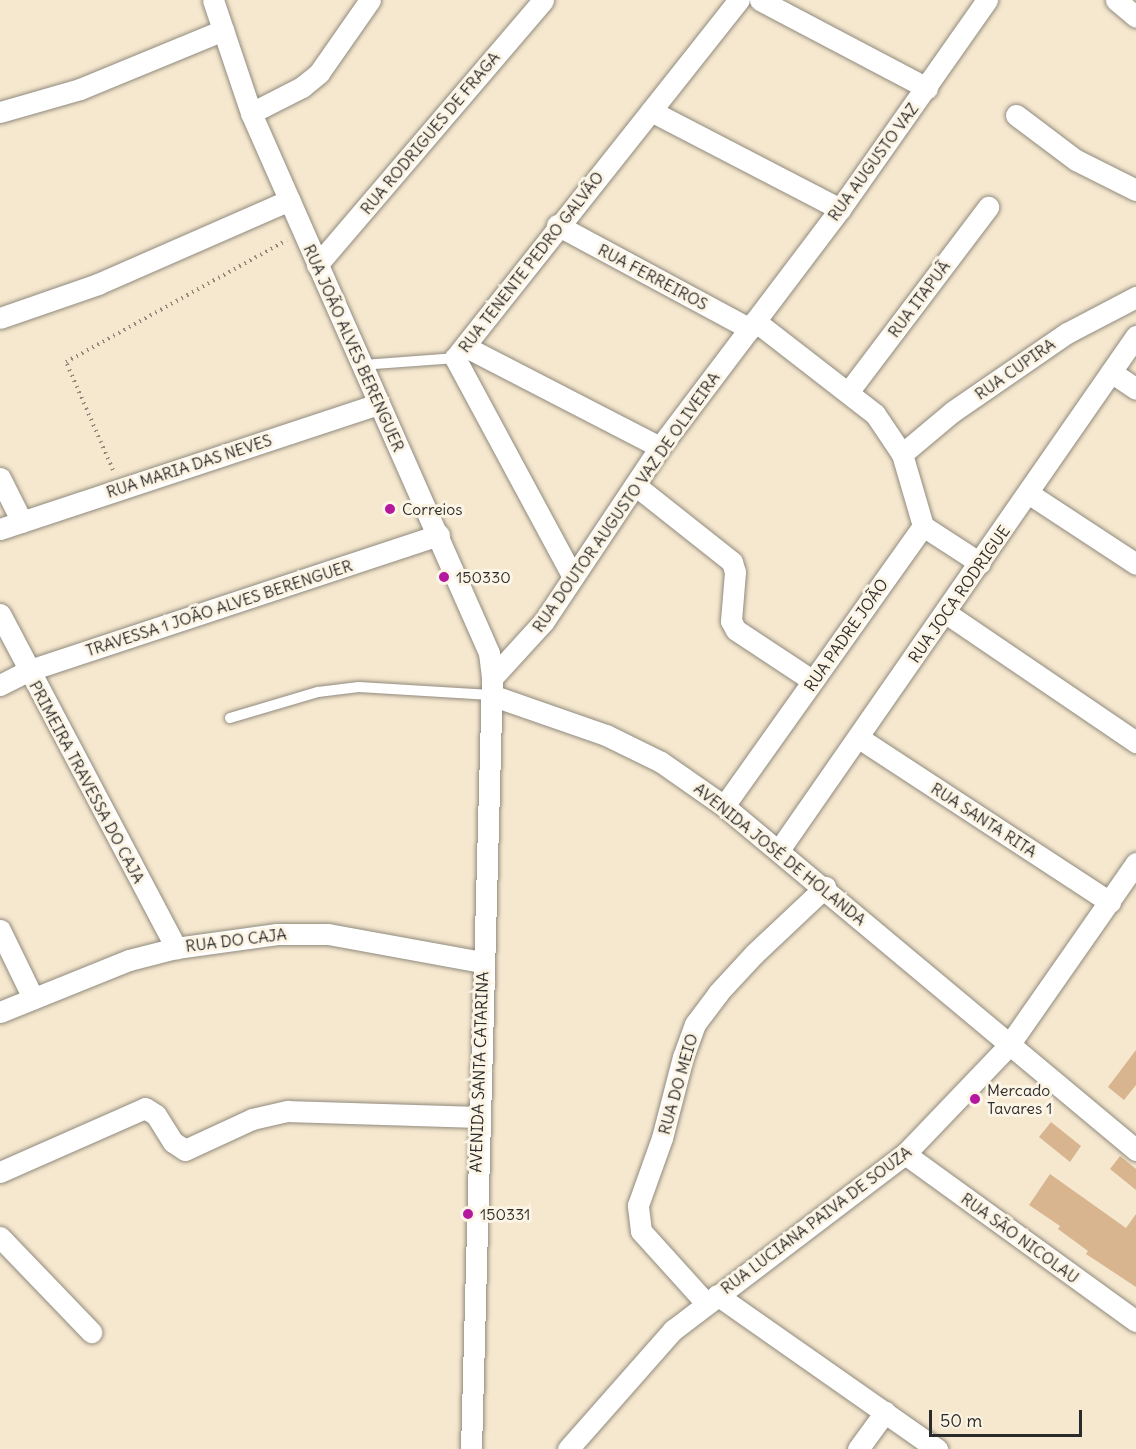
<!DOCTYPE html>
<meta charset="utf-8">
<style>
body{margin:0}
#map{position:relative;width:1136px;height:1449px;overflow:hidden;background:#f6e8cf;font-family:Delius,sans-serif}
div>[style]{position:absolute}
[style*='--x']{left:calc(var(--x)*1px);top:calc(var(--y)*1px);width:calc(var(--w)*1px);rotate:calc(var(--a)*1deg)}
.building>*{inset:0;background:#d8b58f}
.path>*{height:4px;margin-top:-2px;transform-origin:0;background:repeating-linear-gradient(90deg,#908a7d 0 1.5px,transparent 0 6px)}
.roads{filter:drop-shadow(0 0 2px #908a7d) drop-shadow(0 0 2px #908a7d)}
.lane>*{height:10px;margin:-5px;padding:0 5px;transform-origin:5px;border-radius:5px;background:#fff}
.street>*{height:21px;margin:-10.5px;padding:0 10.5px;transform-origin:10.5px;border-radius:10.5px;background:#fff}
.dots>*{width:16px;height:16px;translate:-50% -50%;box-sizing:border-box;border:3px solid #fcf5e5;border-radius:50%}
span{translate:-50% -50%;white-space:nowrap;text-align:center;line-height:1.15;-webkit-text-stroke:6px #fcf5e5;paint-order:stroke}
.street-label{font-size:16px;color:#2b2b2b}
.poi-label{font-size:16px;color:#2b2b2b}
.left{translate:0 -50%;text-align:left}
.scale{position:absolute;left:929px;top:1410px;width:153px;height:27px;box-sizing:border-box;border:3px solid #2b2b2b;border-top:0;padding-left:8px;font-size:18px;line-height:21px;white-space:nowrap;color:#2b2b2b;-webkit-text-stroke:4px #fcf5e5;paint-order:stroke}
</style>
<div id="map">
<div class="building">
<div style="clip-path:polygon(1136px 1050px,1136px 1085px,1124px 1100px,1108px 1087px)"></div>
<div style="clip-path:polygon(1051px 1122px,1081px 1146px,1070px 1162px,1039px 1137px)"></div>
<div style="clip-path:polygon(1120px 1156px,1136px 1169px,1136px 1190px,1110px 1169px)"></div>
<div style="clip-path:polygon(1050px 1174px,1126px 1228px,1136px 1214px,1136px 1287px,1086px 1254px,1088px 1251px,1058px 1229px,1060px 1226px,1029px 1205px)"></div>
</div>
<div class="path">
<div style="--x:113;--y:470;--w:118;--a:-113.5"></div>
<div style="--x:66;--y:362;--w:252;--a:-28.9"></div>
</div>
<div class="roads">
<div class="lane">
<div style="--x:362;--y:365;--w:93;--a:-4.3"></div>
<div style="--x:230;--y:718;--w:92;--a:-16.5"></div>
<div style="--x:318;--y:692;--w:41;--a:-7"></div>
<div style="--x:359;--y:687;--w:132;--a:3.5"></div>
</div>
<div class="street">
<div style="--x:213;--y:0;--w:119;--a:71.4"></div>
<div style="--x:251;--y:113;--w:590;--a:66.21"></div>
<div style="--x:489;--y:653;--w:25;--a:83"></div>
<div style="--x:492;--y:678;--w:771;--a:91.56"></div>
<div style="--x:760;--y:0;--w:189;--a:27.8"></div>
<div style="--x:1116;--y:0;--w:26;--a:40"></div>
<div style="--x:651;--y:111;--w:213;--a:27.4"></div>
<div style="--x:0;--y:112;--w:83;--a:-16"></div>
<div style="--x:80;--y:89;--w:155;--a:-22.4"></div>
<div style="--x:251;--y:113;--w:57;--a:-27"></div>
<div style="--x:302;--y:87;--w:22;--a:-39"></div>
<div style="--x:319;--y:73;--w:89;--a:-55.1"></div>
<div style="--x:1016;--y:115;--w:75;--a:36.9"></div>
<div style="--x:1076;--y:160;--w:67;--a:26.6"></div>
<div style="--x:557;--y:225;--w:219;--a:28.3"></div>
<div style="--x:317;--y:265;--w:348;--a:-49.5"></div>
<div style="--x:0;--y:318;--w:104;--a:-19.1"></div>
<div style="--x:98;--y:284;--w:209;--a:-23.7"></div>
<div style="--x:755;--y:321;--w:152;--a:37.8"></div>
<div style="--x:875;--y:414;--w:48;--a:56"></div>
<div style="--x:902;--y:454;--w:75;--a:73.7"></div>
<div style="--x:466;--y:347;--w:218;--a:27.3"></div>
<div style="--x:1111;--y:372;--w:30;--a:34"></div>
<div style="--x:849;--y:391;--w:231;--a:-52.9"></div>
<div style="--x:902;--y:454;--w:65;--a:-40"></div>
<div style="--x:952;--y:412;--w:140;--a:-34.5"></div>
<div style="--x:1067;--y:333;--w:78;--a:-27.6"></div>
<div style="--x:0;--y:478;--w:49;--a:63.4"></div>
<div style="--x:635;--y:485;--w:124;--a:38.4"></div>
<div style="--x:732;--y:562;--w:10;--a:73"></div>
<div style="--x:735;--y:572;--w:49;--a:94.7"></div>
<div style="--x:731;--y:621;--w:10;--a:61"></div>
<div style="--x:736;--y:630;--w:92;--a:33.5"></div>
<div style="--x:1028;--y:493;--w:129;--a:33.3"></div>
<div style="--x:923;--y:526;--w:68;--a:33"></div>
<div style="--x:0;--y:529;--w:399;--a:-18.3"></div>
<div style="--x:573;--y:577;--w:249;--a:-118.3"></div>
<div style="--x:455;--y:358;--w:457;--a:-51.6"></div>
<div style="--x:946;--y:613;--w:230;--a:34.2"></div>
<div style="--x:0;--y:614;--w:378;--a:62.2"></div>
<div style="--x:492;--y:678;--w:77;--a:-47.6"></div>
<div style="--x:544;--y:621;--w:209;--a:-56.3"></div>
<div style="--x:660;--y:447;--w:298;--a:-52.9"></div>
<div style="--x:840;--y:209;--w:256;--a:-54.9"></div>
<div style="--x:0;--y:685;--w:30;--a:-27"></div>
<div style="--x:27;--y:671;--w:434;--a:-18.3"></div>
<div style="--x:491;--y:695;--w:122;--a:19.2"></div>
<div style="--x:606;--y:735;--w:61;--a:26.1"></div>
<div style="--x:661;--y:762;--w:77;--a:34.9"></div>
<div style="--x:724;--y:806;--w:537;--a:39.86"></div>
<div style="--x:859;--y:738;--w:300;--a:33.2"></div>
<div style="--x:724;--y:806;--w:344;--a:-54.6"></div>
<div style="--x:779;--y:850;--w:626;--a:-55.22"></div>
<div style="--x:0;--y:930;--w:76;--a:64.1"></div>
<div style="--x:0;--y:1012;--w:139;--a:-22"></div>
<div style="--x:129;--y:960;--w:49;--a:-14.3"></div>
<div style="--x:176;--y:948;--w:102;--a:-7.9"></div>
<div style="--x:277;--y:934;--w:51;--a:0"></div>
<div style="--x:328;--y:934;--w:157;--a:10.3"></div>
<div style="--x:905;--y:1154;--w:285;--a:35.9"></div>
<div style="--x:0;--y:1172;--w:158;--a:-23.8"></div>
<div style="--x:145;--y:1108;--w:13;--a:32"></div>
<div style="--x:156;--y:1115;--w:32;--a:58"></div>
<div style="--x:173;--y:1142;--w:14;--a:34"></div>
<div style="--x:185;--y:1150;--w:74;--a:-24.8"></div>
<div style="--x:252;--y:1119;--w:37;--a:-13"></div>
<div style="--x:288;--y:1111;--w:189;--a:1.8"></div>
<div style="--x:0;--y:1237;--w:132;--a:46.2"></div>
<div style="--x:717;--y:1295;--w:269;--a:35"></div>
<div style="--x:706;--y:1303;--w:97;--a:-132.1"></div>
<div style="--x:641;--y:1231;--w:26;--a:-97"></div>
<div style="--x:638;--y:1205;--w:71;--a:-70.3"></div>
<div style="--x:662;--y:1138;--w:84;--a:-75.5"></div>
<div style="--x:683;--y:1057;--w:35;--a:-70"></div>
<div style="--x:695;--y:1024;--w:39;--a:-53"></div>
<div style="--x:718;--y:993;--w:53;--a:-47.3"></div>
<div style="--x:754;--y:954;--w:98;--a:-43.3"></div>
<div style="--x:568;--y:1449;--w:159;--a:-48.6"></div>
<div style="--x:673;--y:1330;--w:291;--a:-37.2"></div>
<div style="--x:905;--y:1154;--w:151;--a:-46.3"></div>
<div style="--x:1009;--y:1045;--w:222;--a:-55.1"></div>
<div style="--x:858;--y:1449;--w:46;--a:-53.9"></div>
</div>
</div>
<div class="dots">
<div style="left:390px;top:509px;background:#b5179e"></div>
<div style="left:444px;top:577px;background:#b5179e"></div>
<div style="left:975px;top:1099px;background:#b5179e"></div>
<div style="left:468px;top:1214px;background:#b5179e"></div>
</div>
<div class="street-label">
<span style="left:430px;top:133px;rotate:-50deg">RUA RODRIGUES DE FRAGA</span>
<span style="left:873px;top:162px;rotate:-54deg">RUA AUGUSTO VAZ</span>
<span style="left:531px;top:262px;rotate:-52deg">RUA TENENTE PEDRO GALVÃO</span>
<span style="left:653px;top:277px;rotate:28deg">RUA FERREIROS</span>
<span style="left:919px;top:299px;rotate:-53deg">RUA ITAPUÃ</span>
<span style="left:354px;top:348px;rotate:66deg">RUA JOÃO ALVES BERENGUER</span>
<span style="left:1015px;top:369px;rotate:-35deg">RUA CUPIRA</span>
<span style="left:189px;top:466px;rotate:-18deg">RUA MARIA DAS NEVES</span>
<span style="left:626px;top:502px;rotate:-55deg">RUA DOUTOR AUGUSTO VAZ DE OLIVEIRA</span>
<span style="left:959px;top:594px;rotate:-55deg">RUA JOCA RODRIGUE</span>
<span style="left:219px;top:608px;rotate:-18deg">TRAVESSA 1 JOÃO ALVES BERENGUER</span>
<span style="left:846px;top:635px;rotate:-55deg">RUA PADRE JOÃO</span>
<span style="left:87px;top:782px;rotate:62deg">PRIMEIRA TRAVESSA DO CAJA</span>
<span style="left:984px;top:820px;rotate:33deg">RUA SANTA RITA</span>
<span style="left:780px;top:854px;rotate:39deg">AVENIDA JOSÉ DE HOLANDA</span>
<span style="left:236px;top:940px;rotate:-7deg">RUA DO CAJA</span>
<span style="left:479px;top:1072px;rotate:-88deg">AVENIDA SANTA CATARINA</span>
<span style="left:678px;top:1084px;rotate:-74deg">RUA DO MEIO</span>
<span style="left:816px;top:1220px;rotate:-37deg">RUA LUCIANA PAIVA DE SOUZA</span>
<span style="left:1020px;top:1238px;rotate:36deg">RUA SÃO NICOLAU</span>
</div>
<div class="poi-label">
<span class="left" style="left:402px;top:509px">Correios</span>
<span class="left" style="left:456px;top:577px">150330</span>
<span class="left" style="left:987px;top:1099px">Mercado<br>Tavares 1</span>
<span class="left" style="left:480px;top:1214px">150331</span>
</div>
<div class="scale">50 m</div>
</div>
